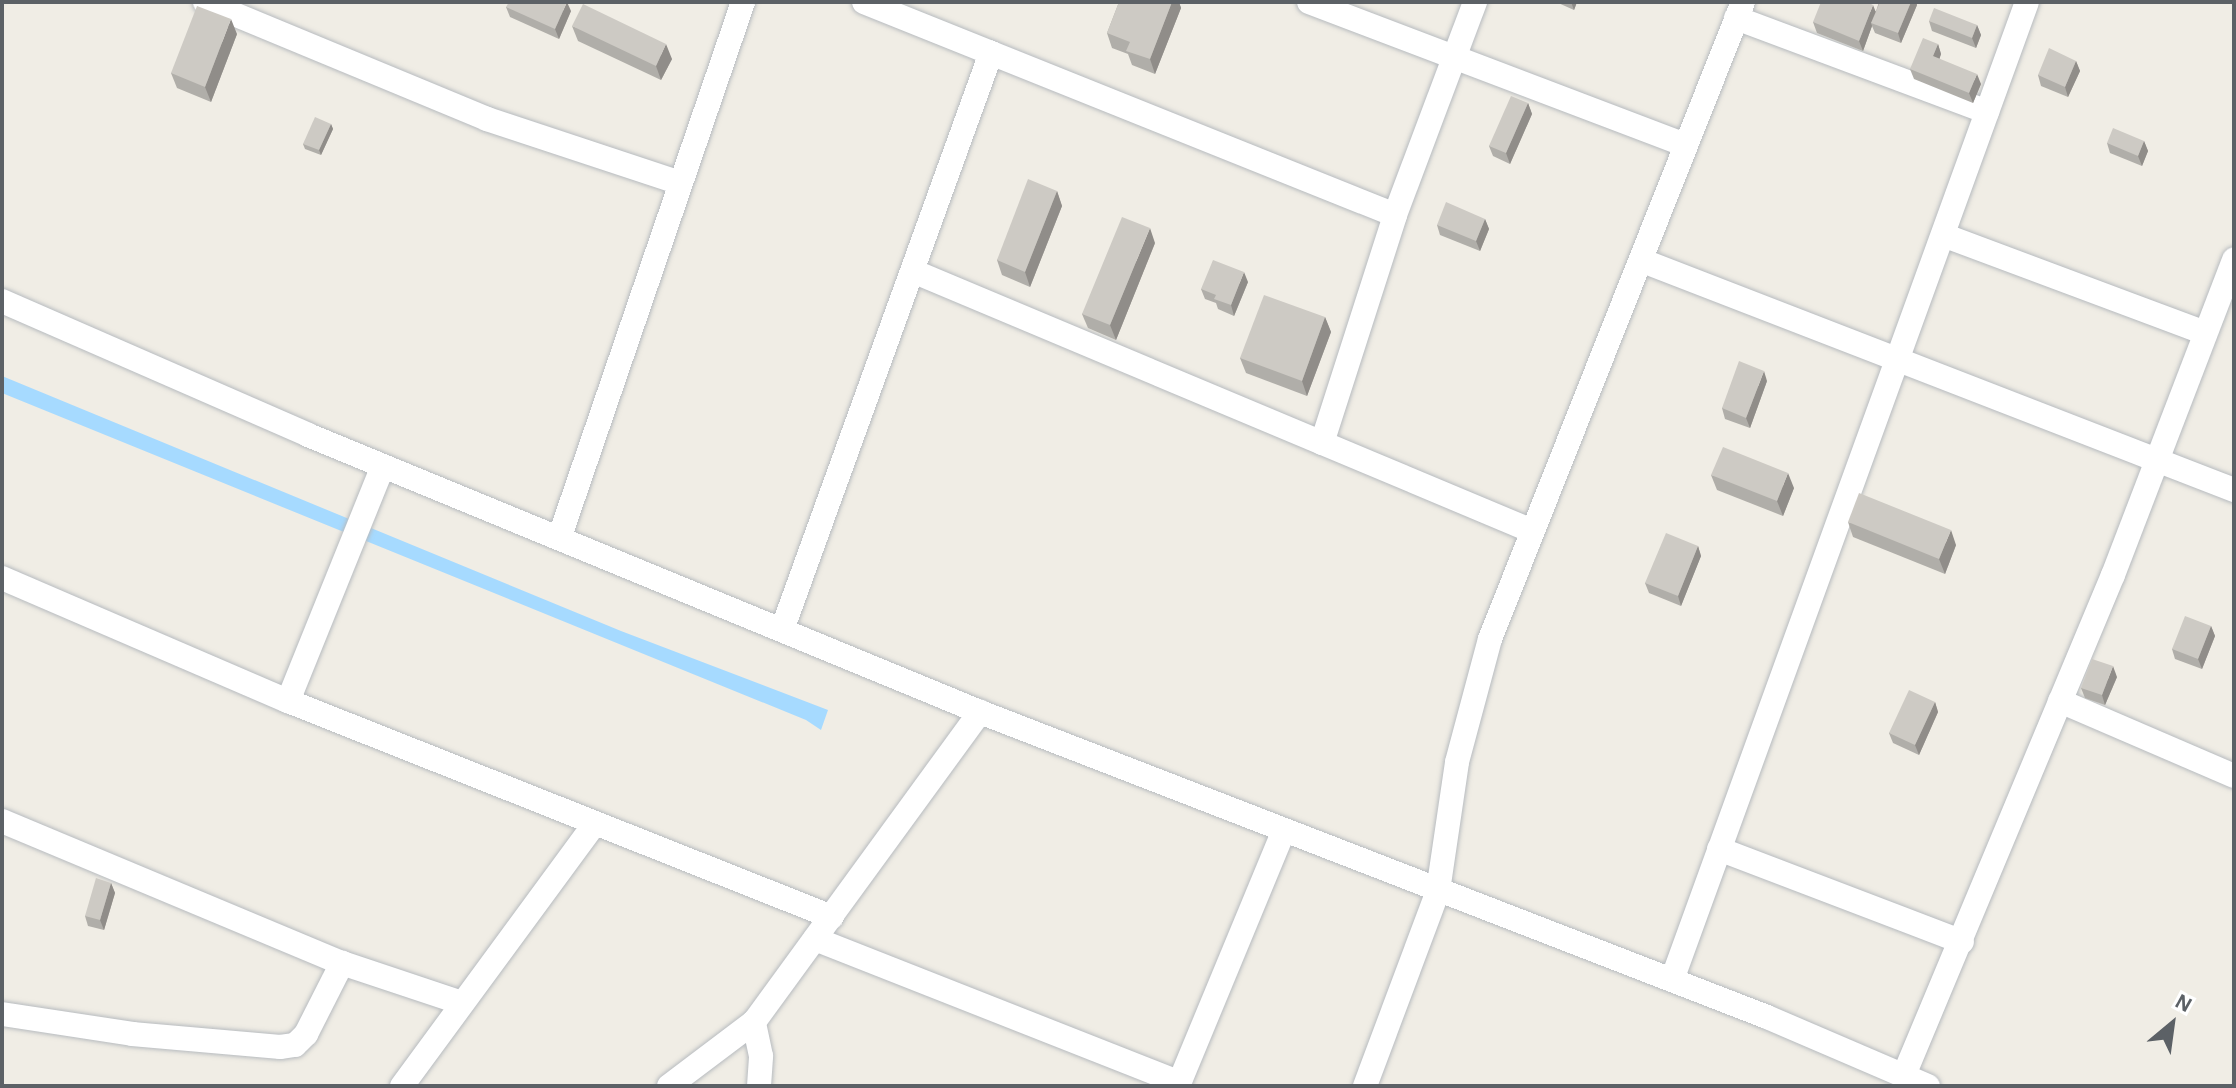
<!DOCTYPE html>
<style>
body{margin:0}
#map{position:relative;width:2236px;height:1088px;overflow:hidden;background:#f0ede5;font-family:"Alegreya Sans",sans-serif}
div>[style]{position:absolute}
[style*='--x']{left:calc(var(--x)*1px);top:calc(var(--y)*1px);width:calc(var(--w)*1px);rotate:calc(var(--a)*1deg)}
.water>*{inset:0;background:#a6daff}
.roads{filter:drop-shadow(0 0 2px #b7bbbf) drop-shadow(0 0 2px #b7bbbf)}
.minor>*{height:24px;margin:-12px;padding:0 12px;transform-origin:12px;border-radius:12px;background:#fff}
.wall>*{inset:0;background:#b0aea9}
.shaded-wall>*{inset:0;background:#908d89}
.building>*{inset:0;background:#cdcac4}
span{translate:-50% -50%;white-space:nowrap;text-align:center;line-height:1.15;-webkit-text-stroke:6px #fff;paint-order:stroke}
.frame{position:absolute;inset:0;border:4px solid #5c6166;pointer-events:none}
.north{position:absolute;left:2132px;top:984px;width:80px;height:80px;-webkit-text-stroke:6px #fff;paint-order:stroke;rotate:29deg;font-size:22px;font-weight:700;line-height:32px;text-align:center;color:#5c6166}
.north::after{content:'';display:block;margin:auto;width:28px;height:36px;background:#5c6166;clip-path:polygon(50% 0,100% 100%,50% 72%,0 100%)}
</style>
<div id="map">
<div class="water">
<div style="clip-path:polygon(2px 376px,621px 631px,828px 710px,821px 730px,806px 720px,2px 393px)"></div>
</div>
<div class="roads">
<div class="minor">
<div style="--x:205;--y:2;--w:305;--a:22.5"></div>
<div style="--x:487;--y:119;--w:200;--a:18.3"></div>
<div style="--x:864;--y:2;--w:572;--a:21.86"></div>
<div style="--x:1309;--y:2;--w:403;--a:20.8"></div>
<div style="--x:1736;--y:18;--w:268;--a:20.5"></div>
<div style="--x:1943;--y:235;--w:280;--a:20.5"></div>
<div style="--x:1643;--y:261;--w:634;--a:21.18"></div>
<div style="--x:915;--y:272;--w:669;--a:22.77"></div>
<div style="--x:2;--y:301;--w:334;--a:23.6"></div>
<div style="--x:308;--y:435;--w:727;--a:22.4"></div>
<div style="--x:980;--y:712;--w:844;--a:21.18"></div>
<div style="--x:1767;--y:1017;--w:175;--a:23.2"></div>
<div style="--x:1322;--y:443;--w:239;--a:-72.2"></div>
<div style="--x:1395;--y:215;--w:228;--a:-69.4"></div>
<div style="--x:560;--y:536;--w:564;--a:-71.08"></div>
<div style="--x:2;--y:578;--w:311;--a:23.3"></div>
<div style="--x:288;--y:701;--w:585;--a:21.66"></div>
<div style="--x:782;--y:630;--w:614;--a:-70.09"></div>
<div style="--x:288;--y:701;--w:253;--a:-68"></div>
<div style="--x:2060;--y:701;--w:189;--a:23.3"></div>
<div style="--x:2;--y:821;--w:368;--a:22.7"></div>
<div style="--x:342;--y:963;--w:126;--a:18.4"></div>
<div style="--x:1719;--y:849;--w:260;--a:20.9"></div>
<div style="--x:815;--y:939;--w:392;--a:21.5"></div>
<div style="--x:1672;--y:980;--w:1040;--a:-70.05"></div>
<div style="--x:2;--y:1014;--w:132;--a:8.7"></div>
<div style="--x:132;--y:1034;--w:149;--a:5"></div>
<div style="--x:280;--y:1047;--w:15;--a:-8"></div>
<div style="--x:295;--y:1045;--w:16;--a:-45"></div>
<div style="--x:306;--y:1034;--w:80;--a:-63.1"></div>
<div style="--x:1904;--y:1075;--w:542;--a:-67.32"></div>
<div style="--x:2113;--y:575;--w:338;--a:-69"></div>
<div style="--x:402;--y:1086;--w:326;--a:-53.7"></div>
<div style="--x:669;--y:1086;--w:106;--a:-37"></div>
<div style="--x:759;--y:1086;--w:30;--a:-86"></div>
<div style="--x:761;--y:1056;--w:35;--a:-102"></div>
<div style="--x:754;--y:1022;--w:384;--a:-53.9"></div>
<div style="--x:1178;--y:1086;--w:274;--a:-67.5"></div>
<div style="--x:1365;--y:1086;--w:208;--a:-69.5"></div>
<div style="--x:1438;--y:891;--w:130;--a:-81.6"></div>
<div style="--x:1457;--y:762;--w:127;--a:-75"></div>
<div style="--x:1490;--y:639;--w:685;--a:-68.34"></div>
</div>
</div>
<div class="wall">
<div style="clip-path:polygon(1119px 2px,1179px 2px,1181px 8px,1155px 74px,1132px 65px,1128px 54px,1112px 48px,1107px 33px)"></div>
<div style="clip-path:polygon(1556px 2px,1577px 2px,1574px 10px)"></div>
<div style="clip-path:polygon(1879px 2px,1916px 2px,1917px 5px,1901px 43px,1875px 33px,1872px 26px,1863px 51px,1817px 33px,1813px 22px,1876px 11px)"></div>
<div style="clip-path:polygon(506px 7px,571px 11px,559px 39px,510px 17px)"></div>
<div style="clip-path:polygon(1929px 21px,1977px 25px,1981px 35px,1976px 48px,1932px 31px)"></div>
<div style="clip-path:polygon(572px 26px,672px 59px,661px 80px,578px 41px)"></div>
<div style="clip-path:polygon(237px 34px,211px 102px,177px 88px,171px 73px)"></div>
<div style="clip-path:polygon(1938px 44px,1941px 54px,1939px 59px,1981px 84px,1973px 103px,1914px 79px,1910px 69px)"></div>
<div style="clip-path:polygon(2076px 61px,2080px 71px,2068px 97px,2041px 86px,2038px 75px)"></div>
<div style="clip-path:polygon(1528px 103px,1532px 114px,1510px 164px,1493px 156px,1489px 146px)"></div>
<div style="clip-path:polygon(331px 124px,333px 129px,321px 155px,305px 149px,303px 144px)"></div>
<div style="clip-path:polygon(2144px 141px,2148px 151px,2142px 166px,2110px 153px,2107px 143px)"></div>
<div style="clip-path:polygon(1057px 191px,1062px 206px,1030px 287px,1002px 275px,997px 260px)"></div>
<div style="clip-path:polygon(1485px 219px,1489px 229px,1480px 251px,1440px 235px,1437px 225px)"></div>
<div style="clip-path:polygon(1155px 243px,1116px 340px,1088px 328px,1082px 314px)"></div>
<div style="clip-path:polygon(1248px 282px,1234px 316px,1218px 309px,1216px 303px,1205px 299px,1201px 289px)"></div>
<div style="clip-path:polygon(1325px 317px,1331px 332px,1307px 396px,1246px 373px,1240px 358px)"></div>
<div style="clip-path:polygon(1767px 381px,1750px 428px,1725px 419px,1722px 408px)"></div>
<div style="clip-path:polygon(1711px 475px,1794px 488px,1783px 516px,1717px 490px)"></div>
<div style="clip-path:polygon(1848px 522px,1956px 545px,1945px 574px,1853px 537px)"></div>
<div style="clip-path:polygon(1698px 546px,1701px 556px,1681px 606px,1649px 593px,1645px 583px)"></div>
<div style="clip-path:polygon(2211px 626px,2215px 636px,2202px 669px,2175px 659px,2172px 649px)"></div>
<div style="clip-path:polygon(2117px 677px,2105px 705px,2085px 698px,2081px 688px)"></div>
<div style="clip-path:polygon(1935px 702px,1938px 712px,1919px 755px,1893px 743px,1889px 733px)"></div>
<div style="clip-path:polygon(111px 883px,115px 893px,104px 930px,88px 926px,85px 916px)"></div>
</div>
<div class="shaded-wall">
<div style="clip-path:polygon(567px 2px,571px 11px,559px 39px,555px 29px)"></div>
<div style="clip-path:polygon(1172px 2px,1179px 2px,1181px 8px,1155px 74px,1150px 59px)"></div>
<div style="clip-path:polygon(1571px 2px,1577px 2px,1574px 10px)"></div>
<div style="clip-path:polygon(1911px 2px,1916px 2px,1917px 5px,1901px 43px,1898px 33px)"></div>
<div style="clip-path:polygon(1873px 5px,1877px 15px,1871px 23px,1872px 26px,1863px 51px,1859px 41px)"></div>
<div style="clip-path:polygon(231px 19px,237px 34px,211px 102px,205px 87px)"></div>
<div style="clip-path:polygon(1977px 25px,1981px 35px,1976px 48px,1972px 38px)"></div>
<div style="clip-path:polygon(666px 44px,672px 59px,661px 80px,656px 66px)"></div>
<div style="clip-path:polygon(1938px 44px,1941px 54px,1937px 67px,1933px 56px)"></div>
<div style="clip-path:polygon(2076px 61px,2080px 71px,2068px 97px,2065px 87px)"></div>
<div style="clip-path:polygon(1977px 74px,1981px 84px,1973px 103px,1969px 93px)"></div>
<div style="clip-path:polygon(1528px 103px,1532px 114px,1510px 164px,1506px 153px)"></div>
<div style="clip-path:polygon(331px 124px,333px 129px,321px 155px,319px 150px)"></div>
<div style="clip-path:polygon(2144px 141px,2148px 151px,2142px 166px,2138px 156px)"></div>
<div style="clip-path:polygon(1057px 191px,1062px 206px,1030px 287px,1025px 272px)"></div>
<div style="clip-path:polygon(1485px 219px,1489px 229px,1480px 251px,1476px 241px)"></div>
<div style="clip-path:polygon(1150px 228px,1155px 243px,1116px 340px,1110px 325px)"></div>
<div style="clip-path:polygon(1244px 272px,1248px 282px,1234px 316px,1231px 305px)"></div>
<div style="clip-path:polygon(1325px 317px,1331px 332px,1307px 396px,1302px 381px)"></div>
<div style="clip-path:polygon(1764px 371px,1767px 381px,1750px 428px,1746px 418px)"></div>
<div style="clip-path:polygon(1788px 473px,1794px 488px,1783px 516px,1777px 501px)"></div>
<div style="clip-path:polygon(1951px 530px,1956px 545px,1945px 574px,1939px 559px)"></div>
<div style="clip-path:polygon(1698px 546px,1701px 556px,1681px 606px,1678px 596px)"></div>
<div style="clip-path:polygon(2211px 626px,2215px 636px,2202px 669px,2198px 659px)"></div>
<div style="clip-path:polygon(2113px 666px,2117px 677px,2105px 705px,2102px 695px)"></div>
<div style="clip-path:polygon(1935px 702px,1938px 712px,1919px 755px,1915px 745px)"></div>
<div style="clip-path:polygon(111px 883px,115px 893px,104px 930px,100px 920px)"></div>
</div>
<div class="building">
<div style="clip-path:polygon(509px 2px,567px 2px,555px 29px,506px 7px)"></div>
<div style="clip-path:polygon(1119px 2px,1172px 2px,1150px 59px,1126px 51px,1130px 42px,1107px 33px)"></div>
<div style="clip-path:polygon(1821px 2px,1867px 2px,1873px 5px,1859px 41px,1813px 22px)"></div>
<div style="clip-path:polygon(1880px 2px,1911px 2px,1898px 33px,1871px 23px)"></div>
<div style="clip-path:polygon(583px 4px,666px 44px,656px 66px,572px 26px)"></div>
<div style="clip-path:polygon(197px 6px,231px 19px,205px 87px,171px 73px)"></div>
<div style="clip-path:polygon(1934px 8px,1977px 25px,1972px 38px,1929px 21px)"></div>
<div style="clip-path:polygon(1923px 38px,1938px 44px,1933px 56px,1977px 74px,1969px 93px,1910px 69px)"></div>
<div style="clip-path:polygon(2049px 48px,2076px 61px,2065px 87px,2038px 75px)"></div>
<div style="clip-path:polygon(1511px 96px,1528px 103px,1506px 153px,1489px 146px)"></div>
<div style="clip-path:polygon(315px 117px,331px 124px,319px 150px,303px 144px)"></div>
<div style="clip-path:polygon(2113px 128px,2144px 141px,2138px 156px,2107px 143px)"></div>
<div style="clip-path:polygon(1028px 179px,1057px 191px,1025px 272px,997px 260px)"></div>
<div style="clip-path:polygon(1446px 202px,1485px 219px,1476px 241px,1437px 225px)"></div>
<div style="clip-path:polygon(1122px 217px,1150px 228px,1110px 325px,1082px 314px)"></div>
<div style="clip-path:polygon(1213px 260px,1244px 272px,1231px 305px,1214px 299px,1216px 295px,1201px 289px)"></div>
<div style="clip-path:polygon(1264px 295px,1325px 317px,1302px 381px,1240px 358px)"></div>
<div style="clip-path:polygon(1739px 361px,1764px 371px,1746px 418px,1722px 408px)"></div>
<div style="clip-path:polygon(1723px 447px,1788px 473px,1777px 501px,1711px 475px)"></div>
<div style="clip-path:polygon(1859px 493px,1951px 530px,1939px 559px,1848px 522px)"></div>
<div style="clip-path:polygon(1666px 533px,1698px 546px,1678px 596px,1645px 583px)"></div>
<div style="clip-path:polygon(2185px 616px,2211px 626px,2198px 659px,2172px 649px)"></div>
<div style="clip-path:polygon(2092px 659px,2113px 666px,2102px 695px,2081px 688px)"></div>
<div style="clip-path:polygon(1909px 690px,1935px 702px,1915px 745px,1889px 733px)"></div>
<div style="clip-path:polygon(96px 878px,111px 883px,100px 920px,85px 916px)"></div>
</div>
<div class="frame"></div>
<div class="north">N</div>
</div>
